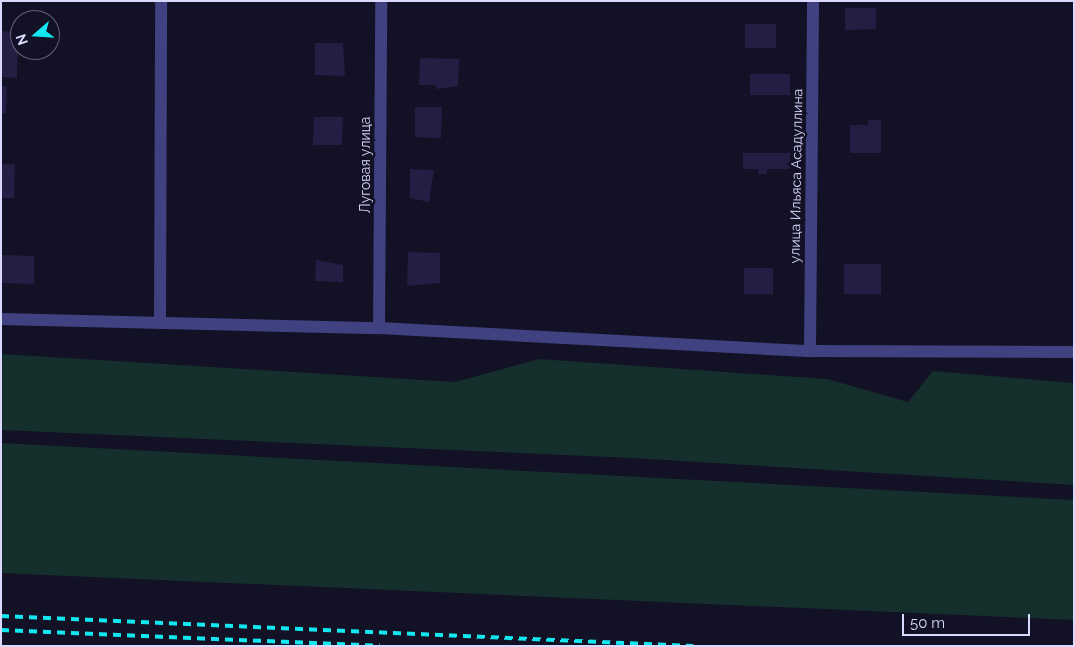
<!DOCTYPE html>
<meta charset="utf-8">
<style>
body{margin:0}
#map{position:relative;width:1075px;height:647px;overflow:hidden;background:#131125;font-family:Raleway,sans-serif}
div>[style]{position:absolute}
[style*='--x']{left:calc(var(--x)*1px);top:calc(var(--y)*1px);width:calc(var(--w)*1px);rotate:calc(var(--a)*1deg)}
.green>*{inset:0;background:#142f2c}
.building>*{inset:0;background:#241e45}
.minor>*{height:12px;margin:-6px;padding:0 6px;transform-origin:6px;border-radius:6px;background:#3f4181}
.rail>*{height:4px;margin-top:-2px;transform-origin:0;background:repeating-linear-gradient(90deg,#12e7ef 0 8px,transparent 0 14px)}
span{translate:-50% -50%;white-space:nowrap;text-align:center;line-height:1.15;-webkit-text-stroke:5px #131125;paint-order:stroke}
.street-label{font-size:14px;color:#dad8fc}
.frame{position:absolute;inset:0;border:2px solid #dad8fc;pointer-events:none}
.north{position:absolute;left:10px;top:10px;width:50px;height:50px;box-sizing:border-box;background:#131125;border:1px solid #63617b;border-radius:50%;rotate:251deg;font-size:14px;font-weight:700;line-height:20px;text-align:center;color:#dad8fc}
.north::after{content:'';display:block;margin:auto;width:18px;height:22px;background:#12e7ef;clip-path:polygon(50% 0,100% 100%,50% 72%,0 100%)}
.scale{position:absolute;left:902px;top:614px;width:128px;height:22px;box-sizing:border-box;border:2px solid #dad8fc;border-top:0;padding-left:6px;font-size:15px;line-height:18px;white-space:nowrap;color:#dad8fc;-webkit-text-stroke:4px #131125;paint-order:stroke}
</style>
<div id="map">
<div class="green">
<div style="clip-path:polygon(1px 354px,455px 382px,539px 359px,827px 379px,908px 402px,933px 371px,1074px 383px,1074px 485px,632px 458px,1px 430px)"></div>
<div style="clip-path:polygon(1px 443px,1074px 500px,1074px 620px,1px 573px)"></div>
</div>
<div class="building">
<div style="clip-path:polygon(845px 8px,876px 8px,876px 29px,845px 30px)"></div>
<div style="clip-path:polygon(745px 24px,776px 24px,776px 48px,745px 48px)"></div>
<div style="clip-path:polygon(1px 31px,18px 32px,17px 78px,1px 77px)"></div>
<div style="clip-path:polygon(315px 43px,343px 43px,345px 76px,315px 75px)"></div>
<div style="clip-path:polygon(420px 58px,459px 59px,458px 86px,436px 89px,436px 85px,419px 85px)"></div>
<div style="clip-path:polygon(750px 74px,790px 74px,790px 95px,750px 95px)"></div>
<div style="clip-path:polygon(1px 86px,7px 86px,6px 113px,1px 113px)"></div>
<div style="clip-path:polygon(415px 107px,442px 107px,441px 138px,415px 137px)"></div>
<div style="clip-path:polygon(314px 117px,343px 117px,342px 145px,313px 145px)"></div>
<div style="clip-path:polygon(868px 120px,881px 120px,881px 153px,850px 153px,850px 125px,868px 125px)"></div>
<div style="clip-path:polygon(743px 153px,790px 153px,790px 169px,767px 169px,767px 174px,758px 174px,759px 169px,743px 169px)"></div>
<div style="clip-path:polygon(1px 164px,15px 164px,14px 198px,1px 198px)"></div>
<div style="clip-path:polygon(410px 169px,434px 170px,429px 202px,410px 198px)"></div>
<div style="clip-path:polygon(408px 252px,440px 253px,440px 283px,407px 286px)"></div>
<div style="clip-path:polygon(2px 255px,34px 256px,34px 284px,1px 283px)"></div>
<div style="clip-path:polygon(316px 260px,343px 265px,343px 282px,315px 281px)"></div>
<div style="clip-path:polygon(844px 264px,881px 264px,881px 294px,844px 294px)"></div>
<div style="clip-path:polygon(744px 268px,773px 268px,773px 294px,744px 294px)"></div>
</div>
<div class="minor">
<div style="--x:1;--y:319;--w:378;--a:1.4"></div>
<div style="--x:379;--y:328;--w:432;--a:3.1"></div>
<div style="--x:810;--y:351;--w:264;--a:0.2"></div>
<div style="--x:160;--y:323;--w:322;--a:-89.8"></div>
<div style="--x:379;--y:328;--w:327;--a:-89.6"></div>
<div style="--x:810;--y:351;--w:350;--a:-89.5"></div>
</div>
<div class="rail">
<div style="--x:1;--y:616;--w:693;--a:2.48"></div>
<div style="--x:1;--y:630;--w:379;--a:2.4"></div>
</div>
<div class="street-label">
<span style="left:365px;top:165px;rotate:-90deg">Луговая улица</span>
<span style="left:796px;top:176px;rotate:-89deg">улица Ильяса Асадуллина</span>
</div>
<div class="frame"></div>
<div class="north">N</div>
<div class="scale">50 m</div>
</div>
